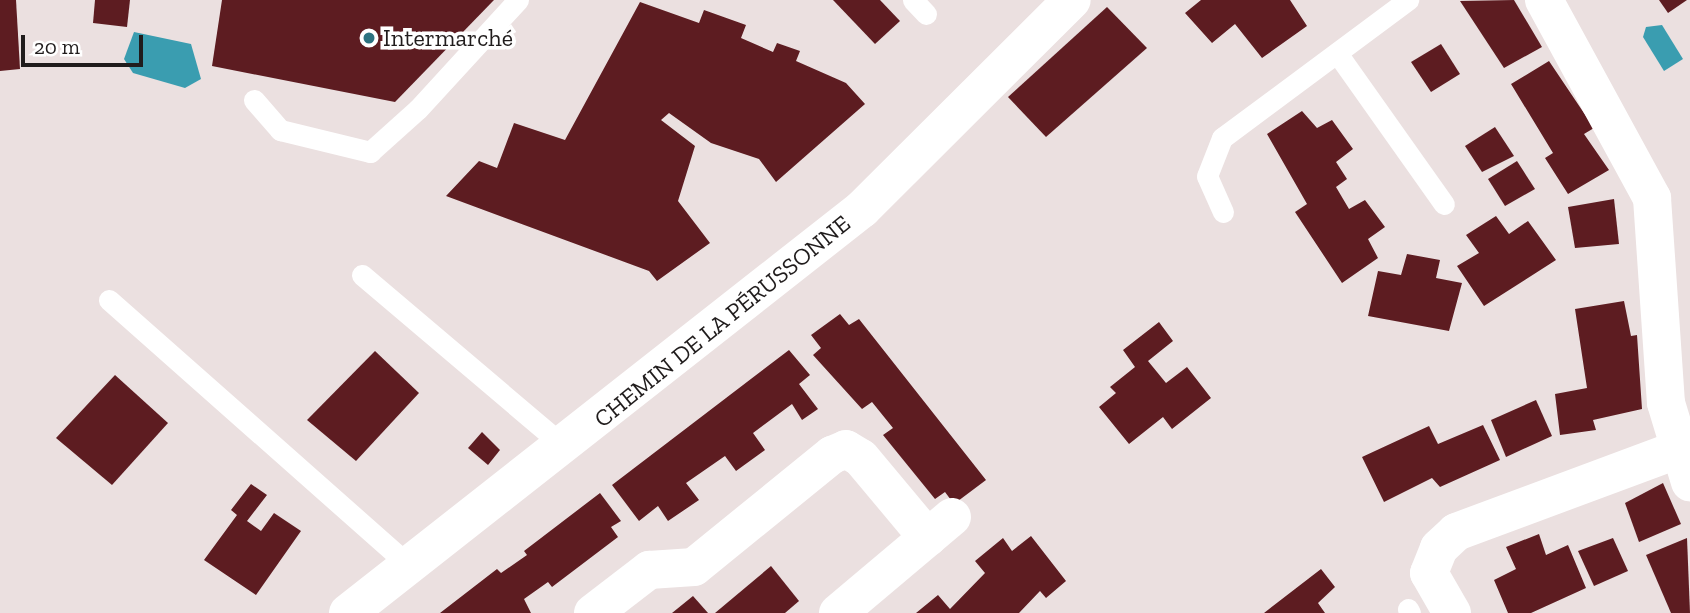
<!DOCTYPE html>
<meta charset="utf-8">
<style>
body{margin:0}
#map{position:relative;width:1690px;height:613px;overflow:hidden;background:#ebe0e0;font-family:"Zilla Slab",serif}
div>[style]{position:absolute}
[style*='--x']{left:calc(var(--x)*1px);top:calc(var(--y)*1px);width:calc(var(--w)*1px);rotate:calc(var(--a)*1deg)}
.water>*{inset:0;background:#3a9db0}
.building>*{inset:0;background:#5d1c21}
.lane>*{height:21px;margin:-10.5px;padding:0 10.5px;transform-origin:10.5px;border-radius:10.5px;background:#fff}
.street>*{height:38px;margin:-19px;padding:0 19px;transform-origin:19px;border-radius:19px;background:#fff}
.dots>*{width:19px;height:19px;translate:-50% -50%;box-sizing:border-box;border:4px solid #fff;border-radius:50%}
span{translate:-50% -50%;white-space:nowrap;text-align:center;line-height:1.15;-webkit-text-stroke:7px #fff;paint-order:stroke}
.poi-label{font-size:24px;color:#201c1c}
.left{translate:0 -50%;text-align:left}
.street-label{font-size:24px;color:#201c1c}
.scale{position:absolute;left:21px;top:35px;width:122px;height:32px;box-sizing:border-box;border:4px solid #201c1c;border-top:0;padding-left:9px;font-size:21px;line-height:24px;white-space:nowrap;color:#201c1c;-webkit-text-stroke:5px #fff;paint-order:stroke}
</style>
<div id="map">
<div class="water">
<div style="clip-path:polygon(1662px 25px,1683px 59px,1664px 71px,1643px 37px,1646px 27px)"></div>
<div style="clip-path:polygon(134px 32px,191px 44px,201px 79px,185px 88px,133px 73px,124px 59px)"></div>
</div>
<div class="building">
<div style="clip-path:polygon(0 0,16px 0,20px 69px,0 71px)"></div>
<div style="clip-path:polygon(95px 0,130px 0,127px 27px,93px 23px)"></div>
<div style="clip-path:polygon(222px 0,494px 0,395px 102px,212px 66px)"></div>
<div style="clip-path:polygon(833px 0,880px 0,900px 21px,875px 44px)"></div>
<div style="clip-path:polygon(1201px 0,1290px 0,1307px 26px,1262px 58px,1235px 24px,1212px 43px,1185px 13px)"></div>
<div style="clip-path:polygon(1514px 0,1542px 47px,1504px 68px,1460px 1px)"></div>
<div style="clip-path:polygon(1659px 0,1687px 0,1668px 13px)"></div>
<div style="clip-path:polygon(640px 2px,699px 23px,704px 10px,746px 25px,741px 38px,773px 52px,777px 43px,800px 51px,796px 61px,846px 83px,865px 104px,776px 182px,759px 159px,711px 143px,669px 113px,661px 120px,695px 146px,678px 201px,710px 243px,657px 281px,649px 271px,446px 196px,479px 161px,497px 168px,514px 123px,565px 140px)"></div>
<div style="clip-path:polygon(1107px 7px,1147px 48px,1046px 137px,1008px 97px)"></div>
<div style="clip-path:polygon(1441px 44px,1460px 74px,1431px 92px,1411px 62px)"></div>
<div style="clip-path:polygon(1549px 61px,1594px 128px,1584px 134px,1609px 170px,1568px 194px,1545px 158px,1553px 153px,1511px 84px)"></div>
<div style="clip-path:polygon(1302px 111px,1317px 128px,1332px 120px,1353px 149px,1336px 162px,1347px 179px,1336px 187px,1349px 209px,1365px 200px,1385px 227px,1368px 239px,1378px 258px,1342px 283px,1295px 212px,1307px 204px,1267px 134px)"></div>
<div style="clip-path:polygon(1495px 127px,1514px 156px,1482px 172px,1465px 146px)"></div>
<div style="clip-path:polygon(1517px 161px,1535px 189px,1505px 206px,1488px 179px)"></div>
<div style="clip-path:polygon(1614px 199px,1619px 244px,1575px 248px,1568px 207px)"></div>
<div style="clip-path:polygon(1496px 216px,1509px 234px,1528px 221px,1556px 260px,1484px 306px,1457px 266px,1479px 253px,1466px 235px)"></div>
<div style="clip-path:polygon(1407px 254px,1440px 260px,1436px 278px,1462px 283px,1449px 331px,1368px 316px,1378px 271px,1401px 275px)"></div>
<div style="clip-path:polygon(1624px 301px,1631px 336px,1637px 335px,1642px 409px,1593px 420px,1596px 430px,1560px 435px,1555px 394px,1587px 388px,1575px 309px)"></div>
<div style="clip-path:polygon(840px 314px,849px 325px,859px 319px,986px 480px,954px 504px,945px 492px,935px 499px,883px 435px,893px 428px,872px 402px,862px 409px,813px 355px,821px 348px,811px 335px)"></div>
<div style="clip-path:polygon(1159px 322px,1173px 341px,1148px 361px,1166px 383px,1187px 367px,1211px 398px,1172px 429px,1163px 417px,1129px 444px,1099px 407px,1116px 393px,1110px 387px,1135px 367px,1123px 350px)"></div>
<div style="clip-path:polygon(789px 350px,810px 375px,799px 384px,818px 409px,802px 420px,792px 404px,753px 433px,765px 450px,736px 471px,725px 456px,686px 483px,699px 500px,668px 521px,658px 506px,639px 521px,612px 485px)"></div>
<div style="clip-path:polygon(375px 351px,419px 393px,356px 461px,307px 420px)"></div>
<div style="clip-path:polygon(115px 375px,168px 423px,112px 485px,56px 438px)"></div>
<div style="clip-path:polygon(1536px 400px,1552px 436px,1506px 457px,1491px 420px)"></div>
<div style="clip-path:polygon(1483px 425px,1500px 460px,1440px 487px,1432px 478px,1384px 502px,1362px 457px,1429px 426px,1438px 444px)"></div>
<div style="clip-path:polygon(482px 432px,500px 450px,488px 465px,468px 448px)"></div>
<div style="clip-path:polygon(1663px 483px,1681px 524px,1639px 542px,1625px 503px)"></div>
<div style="clip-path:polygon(251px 484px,267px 495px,247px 521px,261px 531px,274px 513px,301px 531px,256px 595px,204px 560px,237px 515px,231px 510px)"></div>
<div style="clip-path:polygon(600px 493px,621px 521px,611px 527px,618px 537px,552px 587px,548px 582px,524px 599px,531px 613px,440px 613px,497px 569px,501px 573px,527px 555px,524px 551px)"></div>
<div style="clip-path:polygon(1539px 534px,1546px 555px,1568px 545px,1586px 588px,1531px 613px,1508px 613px,1494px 580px,1516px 569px,1506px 547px)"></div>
<div style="clip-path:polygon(1031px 536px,1066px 581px,1046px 598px,1040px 591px,1019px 613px,916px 613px,938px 595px,950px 609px,985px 573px,975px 561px,1003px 538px,1012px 551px)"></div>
<div style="clip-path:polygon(1613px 538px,1628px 571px,1594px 586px,1578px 551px)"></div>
<div style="clip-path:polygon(1687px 538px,1690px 613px,1671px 613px,1646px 555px)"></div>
<div style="clip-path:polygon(771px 566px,799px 601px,785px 613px,715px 613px)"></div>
<div style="clip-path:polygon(1321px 569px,1335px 587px,1318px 603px,1325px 613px,1264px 613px)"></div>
<div style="clip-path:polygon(693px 596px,708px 613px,672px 613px)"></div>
</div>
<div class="lane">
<div style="--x:913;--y:0;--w:19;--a:47"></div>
<div style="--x:1337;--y:53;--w:185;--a:54.7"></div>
<div style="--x:254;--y:100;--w:40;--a:49"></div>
<div style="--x:280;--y:130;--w:93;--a:13.7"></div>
<div style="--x:370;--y:152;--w:64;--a:-41.9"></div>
<div style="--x:418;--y:109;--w:148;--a:-47.5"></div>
<div style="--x:1223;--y:212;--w:39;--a:-114"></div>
<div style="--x:1207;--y:176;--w:41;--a:-68.5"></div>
<div style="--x:1222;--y:138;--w:232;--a:-36.6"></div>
<div style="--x:362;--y:275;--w:266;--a:40.3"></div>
<div style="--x:109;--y:300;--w:405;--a:41.5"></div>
<div style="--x:1408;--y:609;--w:4;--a:63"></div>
</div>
<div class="street">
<div style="--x:1544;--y:0;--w:226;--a:61.4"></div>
<div style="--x:1652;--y:198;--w:205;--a:86.1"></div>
<div style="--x:1666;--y:403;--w:83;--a:73.1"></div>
<div style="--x:348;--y:613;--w:654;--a:-38.17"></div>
<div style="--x:862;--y:209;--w:296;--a:-44.9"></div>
<div style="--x:593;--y:613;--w:71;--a:-37.5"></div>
<div style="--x:649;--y:570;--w:45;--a:-3.8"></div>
<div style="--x:694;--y:567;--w:178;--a:-39.1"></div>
<div style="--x:832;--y:455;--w:15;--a:-23"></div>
<div style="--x:846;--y:449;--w:17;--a:31"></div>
<div style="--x:861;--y:458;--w:104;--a:50.1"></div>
<div style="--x:838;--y:613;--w:149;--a:-40.1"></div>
<div style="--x:1452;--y:613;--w:46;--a:-119.9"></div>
<div style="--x:1429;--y:573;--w:27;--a:-68"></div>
<div style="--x:1439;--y:548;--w:23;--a:-43"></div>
<div style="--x:1456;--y:532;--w:235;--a:-20.4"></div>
</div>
<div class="dots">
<div style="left:369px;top:38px;background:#2c7280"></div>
</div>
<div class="poi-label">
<span class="left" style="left:383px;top:38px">Intermarché</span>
</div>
<div class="street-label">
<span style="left:722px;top:321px;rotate:-39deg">CHEMIN DE LA PÉRUSSONNE</span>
</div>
<div class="scale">20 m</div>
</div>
